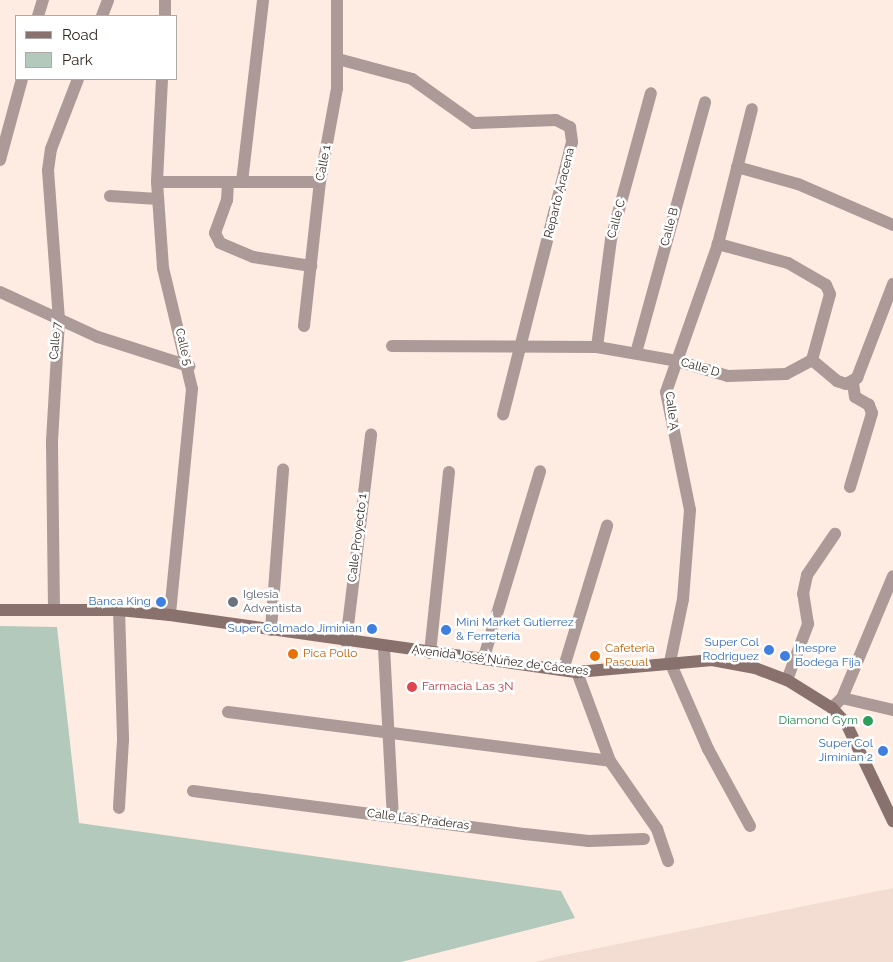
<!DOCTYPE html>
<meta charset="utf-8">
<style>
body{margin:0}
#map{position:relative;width:893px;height:962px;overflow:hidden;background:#feebe2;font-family:Raleway,sans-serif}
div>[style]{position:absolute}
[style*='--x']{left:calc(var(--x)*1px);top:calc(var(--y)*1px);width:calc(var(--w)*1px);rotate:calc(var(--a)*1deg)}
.industrial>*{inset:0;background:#f3dcd1}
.green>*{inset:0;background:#b2c9bc}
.minor>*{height:12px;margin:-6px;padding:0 6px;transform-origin:6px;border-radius:6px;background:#ab9a97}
.secondary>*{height:12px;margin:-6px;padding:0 6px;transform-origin:6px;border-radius:6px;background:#89716d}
.dots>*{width:14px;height:14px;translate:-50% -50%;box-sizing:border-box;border:2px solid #fff;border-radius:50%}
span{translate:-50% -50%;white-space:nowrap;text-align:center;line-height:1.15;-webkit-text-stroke:5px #fff;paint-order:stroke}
.street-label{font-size:12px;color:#342923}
.worship-label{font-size:12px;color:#5b616d}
.left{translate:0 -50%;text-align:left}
.shop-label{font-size:12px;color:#366cbe}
.right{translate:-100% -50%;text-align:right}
.food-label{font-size:12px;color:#c56008}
.health-label{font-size:12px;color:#be3a42}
.leisure-label{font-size:12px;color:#27864d}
.legend{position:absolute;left:15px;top:15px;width:162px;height:65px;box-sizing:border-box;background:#fff;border:1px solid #aea9a7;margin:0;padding:6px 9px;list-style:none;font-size:15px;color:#342923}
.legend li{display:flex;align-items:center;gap:10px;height:25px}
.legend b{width:25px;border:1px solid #aea9a7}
</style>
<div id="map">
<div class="industrial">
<div style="clip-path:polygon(893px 888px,893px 962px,535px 962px,555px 957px)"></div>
</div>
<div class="green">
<div style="clip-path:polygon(0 626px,57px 627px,79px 823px,561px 891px,575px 918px,401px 962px,0 962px)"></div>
</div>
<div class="minor">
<div style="--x:38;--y:16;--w:17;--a:-73"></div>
<div style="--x:102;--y:16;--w:17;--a:-69"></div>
<div style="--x:165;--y:16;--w:16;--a:-90"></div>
<div style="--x:338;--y:59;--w:77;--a:15.1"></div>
<div style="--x:412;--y:79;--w:76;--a:35.4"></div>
<div style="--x:474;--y:123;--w:82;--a:-2.1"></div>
<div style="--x:556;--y:120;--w:16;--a:27"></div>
<div style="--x:570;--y:127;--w:15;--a:82"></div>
<div style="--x:572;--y:142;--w:281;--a:104.2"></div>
<div style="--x:162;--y:79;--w:103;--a:92.8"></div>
<div style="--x:157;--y:182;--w:86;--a:86"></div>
<div style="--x:163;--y:268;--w:124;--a:76.5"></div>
<div style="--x:192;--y:389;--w:227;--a:95.6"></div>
<div style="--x:0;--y:160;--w:84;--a:-74.8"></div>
<div style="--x:737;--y:167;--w:63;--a:15.6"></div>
<div style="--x:798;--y:184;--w:103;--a:23.3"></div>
<div style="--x:157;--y:182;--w:163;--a:0"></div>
<div style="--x:228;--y:182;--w:18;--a:93"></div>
<div style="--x:227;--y:200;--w:35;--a:110"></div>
<div style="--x:215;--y:233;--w:11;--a:63"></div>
<div style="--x:220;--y:243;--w:36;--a:23"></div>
<div style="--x:253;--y:257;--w:59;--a:8.8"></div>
<div style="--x:242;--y:182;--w:183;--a:-83.4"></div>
<div style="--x:110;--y:196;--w:48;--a:3.6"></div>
<div style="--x:0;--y:292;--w:108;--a:24.7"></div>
<div style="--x:98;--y:337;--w:96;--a:17.7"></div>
<div style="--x:304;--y:326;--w:145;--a:-83.7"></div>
<div style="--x:320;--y:182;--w:96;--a:-79.7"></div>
<div style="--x:337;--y:88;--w:88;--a:-90"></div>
<div style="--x:392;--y:346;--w:205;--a:0.3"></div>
<div style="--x:597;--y:347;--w:81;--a:9.9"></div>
<div style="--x:677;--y:361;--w:53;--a:16.4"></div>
<div style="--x:728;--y:376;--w:58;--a:-2"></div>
<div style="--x:786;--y:374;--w:30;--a:-28"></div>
<div style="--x:812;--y:360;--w:68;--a:-74.7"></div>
<div style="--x:830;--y:294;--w:10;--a:-114"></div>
<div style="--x:826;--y:285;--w:44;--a:-149.9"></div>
<div style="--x:788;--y:263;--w:73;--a:-164.8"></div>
<div style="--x:597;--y:347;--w:109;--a:-82.6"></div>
<div style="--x:611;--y:239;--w:151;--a:-74.7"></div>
<div style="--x:636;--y:353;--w:260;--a:-74.6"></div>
<div style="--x:812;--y:360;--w:33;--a:40"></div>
<div style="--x:837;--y:381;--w:9;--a:18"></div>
<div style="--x:846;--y:384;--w:13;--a:-29"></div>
<div style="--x:857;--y:378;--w:101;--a:-69"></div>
<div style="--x:850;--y:487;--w:77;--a:-73.4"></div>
<div style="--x:872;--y:413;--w:9;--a:-111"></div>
<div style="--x:869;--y:405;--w:16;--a:-150"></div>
<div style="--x:855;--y:397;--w:14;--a:-98"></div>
<div style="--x:54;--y:609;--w:168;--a:-90.7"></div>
<div style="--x:52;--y:441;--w:121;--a:-86.7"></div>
<div style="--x:59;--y:320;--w:150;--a:-94.2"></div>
<div style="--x:48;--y:170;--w:21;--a:-82"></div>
<div style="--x:51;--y:149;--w:75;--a:-68.9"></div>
<div style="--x:119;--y:610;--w:130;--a:88.2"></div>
<div style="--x:123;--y:740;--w:68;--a:93.4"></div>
<div style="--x:271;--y:630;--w:161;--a:-85.7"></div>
<div style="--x:346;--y:642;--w:209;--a:-83.1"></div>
<div style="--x:384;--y:647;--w:169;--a:87"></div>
<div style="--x:430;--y:653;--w:182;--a:-84"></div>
<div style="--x:484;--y:657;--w:194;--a:-73.2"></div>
<div style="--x:563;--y:670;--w:151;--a:-73"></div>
<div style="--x:577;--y:672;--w:95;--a:69.7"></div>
<div style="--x:610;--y:761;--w:83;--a:55.3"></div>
<div style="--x:657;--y:829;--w:34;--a:71"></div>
<div style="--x:787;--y:680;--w:60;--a:-69.4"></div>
<div style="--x:808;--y:624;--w:30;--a:-99"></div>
<div style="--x:803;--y:594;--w:19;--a:-78"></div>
<div style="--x:807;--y:575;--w:50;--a:-55.7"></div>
<div style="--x:842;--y:698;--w:52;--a:13.2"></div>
<div style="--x:832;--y:708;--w:14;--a:-45"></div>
<div style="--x:842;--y:698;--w:132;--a:-67.3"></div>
<div style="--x:228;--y:712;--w:385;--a:7.3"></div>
<div style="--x:193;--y:791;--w:335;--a:7.4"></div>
<div style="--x:525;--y:834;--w:64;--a:6.2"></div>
<div style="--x:589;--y:841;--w:55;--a:-2.1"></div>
<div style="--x:750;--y:826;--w:88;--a:-118.6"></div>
<div style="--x:708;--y:749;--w:95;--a:-113.6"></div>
<div style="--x:670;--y:662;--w:64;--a:-78.3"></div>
<div style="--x:683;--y:599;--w:89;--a:-85.5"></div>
<div style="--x:690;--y:510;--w:120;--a:-101.5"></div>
<div style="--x:666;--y:392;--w:157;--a:-70.6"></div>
<div style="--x:718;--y:244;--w:139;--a:-75.9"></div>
</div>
<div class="secondary">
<div style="--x:0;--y:610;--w:119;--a:0"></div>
<div style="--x:119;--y:610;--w:51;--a:5.6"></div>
<div style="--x:170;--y:615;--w:411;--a:8"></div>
<div style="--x:577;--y:672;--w:136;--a:-5.1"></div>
<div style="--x:712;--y:660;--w:44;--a:10.5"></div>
<div style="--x:755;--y:668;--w:34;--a:21"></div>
<div style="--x:787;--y:680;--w:53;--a:31.9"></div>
<div style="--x:832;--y:708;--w:21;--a:47"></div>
<div style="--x:846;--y:723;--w:109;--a:64.4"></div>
</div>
<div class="dots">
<div style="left:161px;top:602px;background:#3f7fe0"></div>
<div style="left:233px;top:602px;background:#6b7280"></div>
<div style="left:372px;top:629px;background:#3f7fe0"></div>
<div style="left:446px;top:630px;background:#3f7fe0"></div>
<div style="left:769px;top:650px;background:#3f7fe0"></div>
<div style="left:293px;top:654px;background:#e8710a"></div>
<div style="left:595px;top:656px;background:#e8710a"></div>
<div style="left:785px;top:656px;background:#3f7fe0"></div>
<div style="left:412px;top:687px;background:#e0444e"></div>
<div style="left:868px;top:721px;background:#2e9e5b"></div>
<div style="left:883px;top:751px;background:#3f7fe0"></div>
</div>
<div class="street-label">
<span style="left:324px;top:163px;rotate:-79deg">Calle 1</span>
<span style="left:560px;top:193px;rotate:-76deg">Reparto Aracena</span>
<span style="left:617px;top:219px;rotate:-75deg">Calle C</span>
<span style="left:670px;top:227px;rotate:-75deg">Calle B</span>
<span style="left:56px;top:341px;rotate:-85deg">Calle 7</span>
<span style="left:183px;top:347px;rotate:76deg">Calle 5</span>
<span style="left:700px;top:368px;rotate:16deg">Calle D</span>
<span style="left:671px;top:411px;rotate:83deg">Calle A</span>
<span style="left:358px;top:538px;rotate:-83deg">Calle Proyecto 1</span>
<span style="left:500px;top:661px;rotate:7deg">Avenida José Núñez de Cáceres</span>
<span style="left:418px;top:820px;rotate:7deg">Calle Las Praderas</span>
</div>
<div class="worship-label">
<span class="left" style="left:243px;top:602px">Iglesia<br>Adventista</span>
</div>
<div class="shop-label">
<span class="right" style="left:151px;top:602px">Banca King</span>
<span class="left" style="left:456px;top:630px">Mini Market Gutierrez<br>&amp; Ferreteria</span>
<span class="right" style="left:362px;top:629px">Super Colmado Jiminian</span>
<span class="right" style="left:759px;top:650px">Super Col<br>Rodriguez</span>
<span class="left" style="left:795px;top:656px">Inespre<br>Bodega Fija</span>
<span class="right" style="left:873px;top:751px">Super Col<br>Jiminian 2</span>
</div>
<div class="food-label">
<span class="left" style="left:605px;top:656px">Cafeteria<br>Pascual</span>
<span class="left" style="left:303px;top:654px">Pica Pollo</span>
</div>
<div class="health-label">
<span class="left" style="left:422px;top:687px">Farmacia Las 3N</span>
</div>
<div class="leisure-label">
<span class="right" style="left:858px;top:721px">Diamond Gym</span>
</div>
<ul class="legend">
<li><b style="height:6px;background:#89716d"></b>Road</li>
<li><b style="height:14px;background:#b2c9bc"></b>Park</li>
</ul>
</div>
